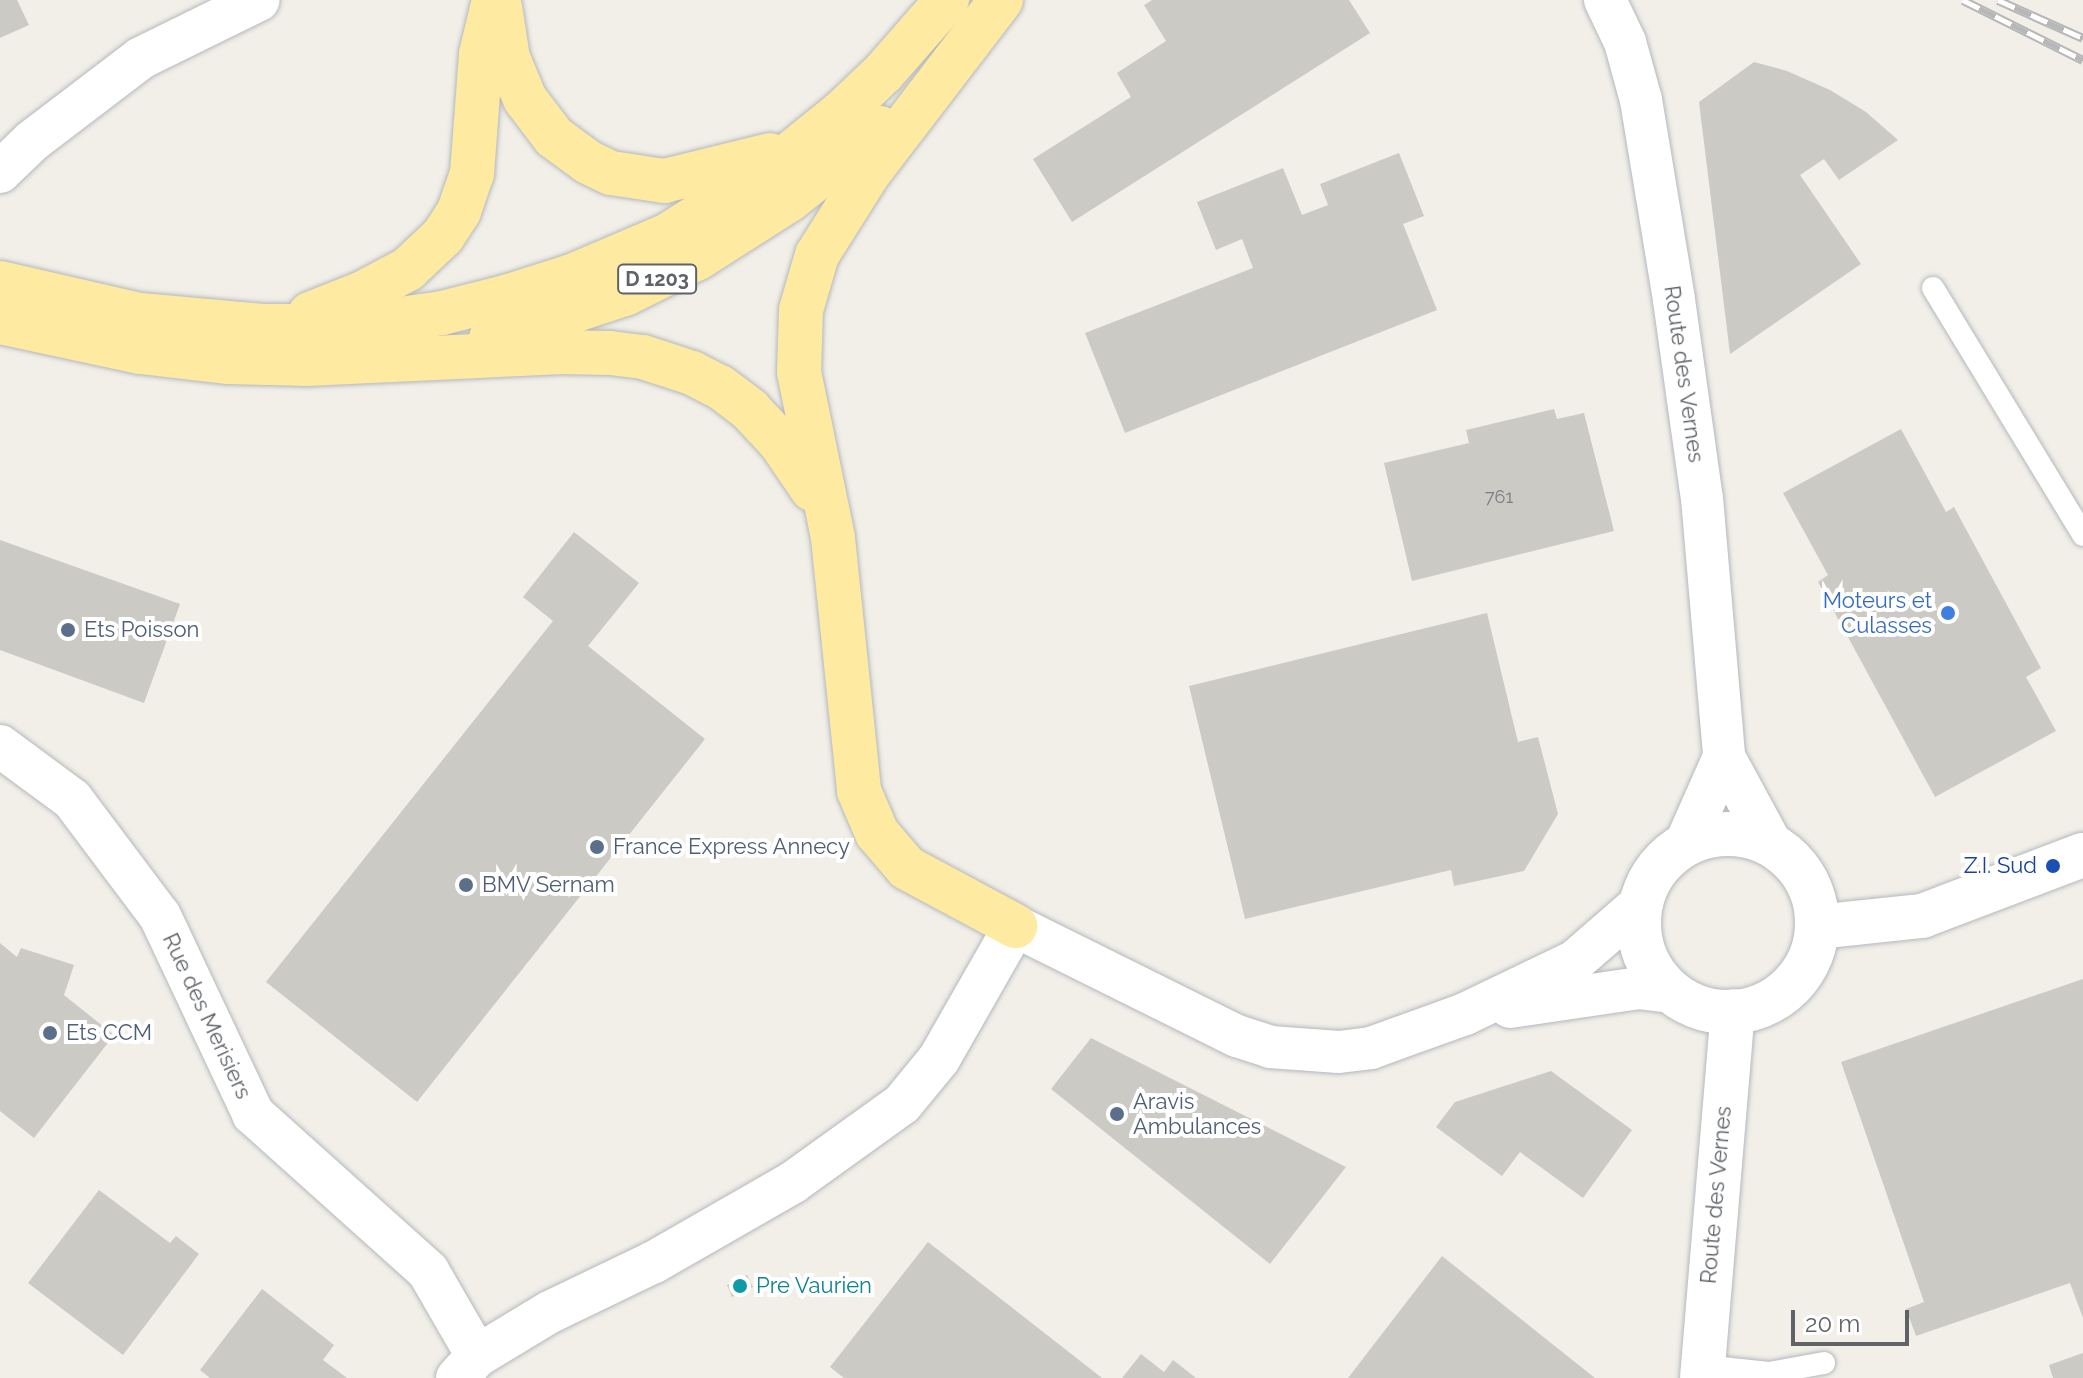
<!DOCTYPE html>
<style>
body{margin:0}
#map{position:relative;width:2083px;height:1378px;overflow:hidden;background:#f1efe8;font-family:Raleway,sans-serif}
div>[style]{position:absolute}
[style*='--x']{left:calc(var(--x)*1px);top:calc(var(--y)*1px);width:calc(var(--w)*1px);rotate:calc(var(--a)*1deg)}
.building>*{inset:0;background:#cccac5}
.roads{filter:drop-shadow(0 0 2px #b5b8bc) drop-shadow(0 0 2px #b5b8bc)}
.service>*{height:22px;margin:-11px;padding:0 11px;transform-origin:11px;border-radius:11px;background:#fff}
.minor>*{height:42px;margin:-21px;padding:0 21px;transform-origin:21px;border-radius:21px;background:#fff}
.tertiary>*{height:44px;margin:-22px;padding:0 22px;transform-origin:22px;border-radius:22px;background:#fff}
.tertiary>.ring{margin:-22px;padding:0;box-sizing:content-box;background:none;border:44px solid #fff;border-radius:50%}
.trunk>*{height:44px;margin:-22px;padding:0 22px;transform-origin:22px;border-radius:22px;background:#feeaa1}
.rail>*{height:9px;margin-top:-4.5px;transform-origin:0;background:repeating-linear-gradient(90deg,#fff 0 18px,#b6b7b8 0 36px);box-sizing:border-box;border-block:2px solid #b6b7b8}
.dots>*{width:22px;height:22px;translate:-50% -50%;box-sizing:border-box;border:4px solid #fff;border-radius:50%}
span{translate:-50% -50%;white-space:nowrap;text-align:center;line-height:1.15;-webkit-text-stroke:8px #fff;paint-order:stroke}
.number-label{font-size:18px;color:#7a7d7f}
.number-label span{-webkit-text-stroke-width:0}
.shield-label span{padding:2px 6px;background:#fff;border:2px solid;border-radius:6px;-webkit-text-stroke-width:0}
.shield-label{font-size:20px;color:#5f6368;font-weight:700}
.street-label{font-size:22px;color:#5f6368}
.shop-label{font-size:22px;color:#366cbe}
.right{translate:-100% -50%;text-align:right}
.service-label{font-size:22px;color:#4e5e75}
.left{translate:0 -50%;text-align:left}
.transit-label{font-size:22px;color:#164399}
.culture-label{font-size:22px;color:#0d838f}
.scale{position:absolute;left:1791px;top:1310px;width:118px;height:36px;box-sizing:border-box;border:4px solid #5f6368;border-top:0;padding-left:10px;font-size:24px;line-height:28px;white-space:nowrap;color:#5f6368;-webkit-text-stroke:6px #fff;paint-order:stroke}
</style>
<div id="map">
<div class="building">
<div style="clip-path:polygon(0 0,17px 0,29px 25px,0 38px)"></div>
<div style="clip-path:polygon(1152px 0,1349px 0,1370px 33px,1072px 222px,1033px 159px,1131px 97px,1117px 73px,1166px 41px,1144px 5px)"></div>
<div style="clip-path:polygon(1754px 62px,1787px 71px,1830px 90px,1866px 112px,1898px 140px,1839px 180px,1824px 159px,1800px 175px,1861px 264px,1730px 354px,1699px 102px)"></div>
<div style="clip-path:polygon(1399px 153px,1424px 216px,1403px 224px,1437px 310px,1125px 433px,1085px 333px,1253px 268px,1242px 239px,1216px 250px,1197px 202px,1283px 168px,1302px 215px,1328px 205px,1320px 184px)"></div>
<div style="clip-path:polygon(1554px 409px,1557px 419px,1584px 413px,1614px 531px,1412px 581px,1384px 463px,1469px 443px,1466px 430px)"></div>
<div style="clip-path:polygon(1901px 429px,1946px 512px,1954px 507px,2041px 668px,2026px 677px,2056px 731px,1935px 797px,1818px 582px,1828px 575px,1783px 493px)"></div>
<div style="clip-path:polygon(574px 532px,639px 583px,588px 646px,705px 739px,417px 1102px,266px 982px,553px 621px,523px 597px)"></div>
<div style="clip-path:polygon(0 540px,180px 604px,144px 703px,0 650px)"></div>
<div style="clip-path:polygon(1487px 613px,1518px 742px,1538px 737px,1558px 814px,1524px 871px,1454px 886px,1451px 870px,1245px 919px,1189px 686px)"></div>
<div style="clip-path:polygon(0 943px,17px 957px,21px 948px,74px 965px,64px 995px,114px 1035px,34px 1138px,0 1111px)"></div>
<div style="clip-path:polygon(2083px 979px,2083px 1318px,2070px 1283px,1916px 1336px,1906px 1309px,1924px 1302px,1841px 1062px)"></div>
<div style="clip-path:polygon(1091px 1038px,1346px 1167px,1270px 1264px,1051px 1089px)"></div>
<div style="clip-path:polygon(1551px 1071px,1632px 1130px,1583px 1198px,1520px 1152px,1502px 1176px,1436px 1127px,1455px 1102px)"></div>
<div style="clip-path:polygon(99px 1190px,170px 1243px,176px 1236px,199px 1254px,123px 1355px,28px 1283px)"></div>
<div style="clip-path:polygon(928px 1242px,1102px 1378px,844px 1378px,830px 1367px)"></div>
<div style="clip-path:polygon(1442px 1256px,1595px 1378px,1348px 1378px)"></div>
<div style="clip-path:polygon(747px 1275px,753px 1287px,732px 1297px,727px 1285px)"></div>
<div style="clip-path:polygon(262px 1289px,334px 1345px,323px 1360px,347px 1378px,210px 1378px,200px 1370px)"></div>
<div style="clip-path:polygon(2083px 1353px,2083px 1378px,2053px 1378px,2049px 1365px)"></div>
<div style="clip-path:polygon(1141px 1354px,1164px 1372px,1173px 1360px,1196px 1378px,1122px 1378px)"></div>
</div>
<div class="roads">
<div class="service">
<div style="--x:1933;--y:288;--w:289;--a:58.7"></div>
<div style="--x:1703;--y:1366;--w:66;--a:6.1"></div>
<div style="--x:1769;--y:1373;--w:56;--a:-10.3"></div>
</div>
<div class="minor">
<div style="--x:1605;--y:0;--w:47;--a:64.5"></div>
<div style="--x:1625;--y:42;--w:60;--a:74.6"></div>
<div style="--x:1641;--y:100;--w:203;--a:80.6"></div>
<div style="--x:1674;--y:300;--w:200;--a:82"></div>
<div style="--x:1702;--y:498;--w:260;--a:85.1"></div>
<div style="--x:1724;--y:757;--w:99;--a:61.6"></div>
<div style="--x:0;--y:172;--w:45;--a:-44.1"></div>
<div style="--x:32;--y:141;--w:137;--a:-37.3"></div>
<div style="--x:141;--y:58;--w:131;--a:-26.2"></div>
<div style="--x:0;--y:746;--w:89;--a:36.4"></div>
<div style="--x:72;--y:799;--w:146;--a:53.1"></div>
<div style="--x:160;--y:916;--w:219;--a:64.8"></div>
<div style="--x:253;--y:1114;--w:235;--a:41.9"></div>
<div style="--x:428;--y:1271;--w:98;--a:60"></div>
<div style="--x:1685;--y:845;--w:96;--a:-66.1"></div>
<div style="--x:1510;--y:1007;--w:129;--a:-8.4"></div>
<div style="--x:1638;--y:988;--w:33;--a:7"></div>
<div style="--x:457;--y:1378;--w:30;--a:-48"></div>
<div style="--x:477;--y:1356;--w:85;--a:-31.1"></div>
<div style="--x:550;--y:1312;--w:115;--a:-25.7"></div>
<div style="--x:654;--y:1262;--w:159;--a:-29.8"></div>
<div style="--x:792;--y:1183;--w:135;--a:-35.7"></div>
<div style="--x:902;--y:1104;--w:58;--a:-50.6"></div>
<div style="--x:939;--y:1059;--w:153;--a:-60.3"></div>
<div style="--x:1015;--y:926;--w:248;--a:26.4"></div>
<div style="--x:1237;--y:1036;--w:35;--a:18"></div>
<div style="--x:1270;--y:1047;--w:69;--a:4.1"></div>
<div style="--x:1339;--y:1052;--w:32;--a:-7"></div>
<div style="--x:1371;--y:1048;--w:100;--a:-19.9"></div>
<div style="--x:1465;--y:1014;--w:122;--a:-25.7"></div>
<div style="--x:1575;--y:961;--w:89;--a:-40.9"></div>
</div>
<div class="tertiary">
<div class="ring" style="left:1639px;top:834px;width:134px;height:134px"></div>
<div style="--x:1817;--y:927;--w:106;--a:-6"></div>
<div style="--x:1922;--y:916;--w:172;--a:-20.8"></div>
<div style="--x:1702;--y:1378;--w:368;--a:-85.2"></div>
</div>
<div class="trunk">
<div style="--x:1001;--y:0;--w:219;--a:127.4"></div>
<div style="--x:868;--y:174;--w:96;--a:122.2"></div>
<div style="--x:817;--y:255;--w:57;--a:106.2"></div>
<div style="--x:801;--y:310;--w:62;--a:91.8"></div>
<div style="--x:799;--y:372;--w:169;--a:78.4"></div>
<div style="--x:833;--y:538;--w:254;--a:84.1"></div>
<div style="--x:859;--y:791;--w:46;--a:66.8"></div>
<div style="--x:877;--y:833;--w:46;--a:49.4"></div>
<div style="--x:907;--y:868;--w:123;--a:28.2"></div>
<div style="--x:500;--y:7;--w:52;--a:81.1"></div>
<div style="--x:508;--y:58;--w:44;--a:67.5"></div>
<div style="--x:525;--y:99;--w:48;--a:52.7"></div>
<div style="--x:554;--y:137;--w:42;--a:36.3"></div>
<div style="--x:588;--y:162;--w:25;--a:26"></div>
<div style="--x:611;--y:173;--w:54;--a:8.6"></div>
<div style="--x:664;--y:181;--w:109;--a:-13.8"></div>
<div style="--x:0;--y:283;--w:144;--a:12.9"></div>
<div style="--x:140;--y:315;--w:123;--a:5.1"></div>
<div style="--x:263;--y:326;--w:73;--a:0"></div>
<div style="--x:336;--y:326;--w:50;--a:-5.7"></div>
<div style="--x:386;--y:321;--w:57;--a:-8.1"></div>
<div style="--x:442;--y:313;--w:69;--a:-14.2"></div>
<div style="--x:509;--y:296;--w:66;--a:-17.6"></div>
<div style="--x:572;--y:276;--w:104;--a:-23.1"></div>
<div style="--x:668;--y:235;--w:120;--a:-32.4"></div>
<div style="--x:769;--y:171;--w:92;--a:-38.9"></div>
<div style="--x:841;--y:113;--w:59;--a:-43.6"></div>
<div style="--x:884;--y:72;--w:96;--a:-48.8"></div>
<div style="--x:310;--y:314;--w:57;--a:-21.6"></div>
<div style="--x:363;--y:293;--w:51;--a:-28.1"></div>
<div style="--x:408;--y:269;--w:48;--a:-43.3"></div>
<div style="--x:443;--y:236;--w:30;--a:-57"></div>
<div style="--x:459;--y:211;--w:39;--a:-71"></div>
<div style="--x:472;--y:174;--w:120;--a:-85.7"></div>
<div style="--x:481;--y:54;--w:56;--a:-76.5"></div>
<div style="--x:0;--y:322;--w:143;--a:12.1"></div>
<div style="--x:140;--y:352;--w:89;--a:6.5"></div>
<div style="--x:228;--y:362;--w:79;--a:1.5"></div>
<div style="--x:307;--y:364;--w:251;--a:-2.7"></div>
<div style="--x:558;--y:352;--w:52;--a:1.1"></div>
<div style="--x:610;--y:353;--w:33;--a:7"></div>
<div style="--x:643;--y:357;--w:52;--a:18.1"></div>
<div style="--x:692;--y:373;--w:31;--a:27"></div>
<div style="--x:720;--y:387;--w:38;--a:37"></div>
<div style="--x:750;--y:410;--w:44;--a:46.8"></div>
<div style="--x:780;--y:442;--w:57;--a:55.8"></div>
<div style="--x:491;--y:338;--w:141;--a:-18.2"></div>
<div style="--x:625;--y:294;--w:81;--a:-26.3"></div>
<div style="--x:698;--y:258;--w:108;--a:-32.5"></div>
<div style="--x:789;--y:200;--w:116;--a:-38.4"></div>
</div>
</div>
<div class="rail">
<div style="--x:1963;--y:0;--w:134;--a:26.6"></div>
<div style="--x:1998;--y:0;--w:93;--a:24.1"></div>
</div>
<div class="dots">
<div style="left:1948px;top:613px;background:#3f7fe0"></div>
<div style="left:68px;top:630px;background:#5c6f8a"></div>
<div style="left:597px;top:847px;background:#5c6f8a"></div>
<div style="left:2053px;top:866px;background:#1a4fb4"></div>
<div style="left:466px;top:885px;background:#5c6f8a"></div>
<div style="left:50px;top:1033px;background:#5c6f8a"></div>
<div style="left:1117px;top:1114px;background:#5c6f8a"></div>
<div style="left:740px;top:1286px;background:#0f9aa8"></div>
</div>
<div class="number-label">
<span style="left:1499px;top:497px">761</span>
</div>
<div class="shield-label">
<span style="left:657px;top:279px">D 1203</span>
</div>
<div class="street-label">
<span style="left:1684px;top:374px;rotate:82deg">Route des Vernes</span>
<span style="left:207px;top:1016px;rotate:65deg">Rue des Merisiers</span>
<span style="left:1716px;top:1195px;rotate:-85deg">Route des Vernes</span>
</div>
<div class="shop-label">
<span class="right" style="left:1932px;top:613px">Moteurs et<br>Culasses</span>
</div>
<div class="service-label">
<span class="left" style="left:84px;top:630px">Ets Poisson</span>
<span class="left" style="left:613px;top:847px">France Express Annecy</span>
<span class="left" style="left:482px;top:885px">BMV Sernam</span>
<span class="left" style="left:66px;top:1033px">Ets CCM</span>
<span class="left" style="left:1133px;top:1114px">Aravis<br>Ambulances</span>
</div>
<div class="transit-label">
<span class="right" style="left:2037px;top:866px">Z.I. Sud</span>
</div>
<div class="culture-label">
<span class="left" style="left:756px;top:1286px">Pre Vaurien</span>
</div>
<div class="scale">20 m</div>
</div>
